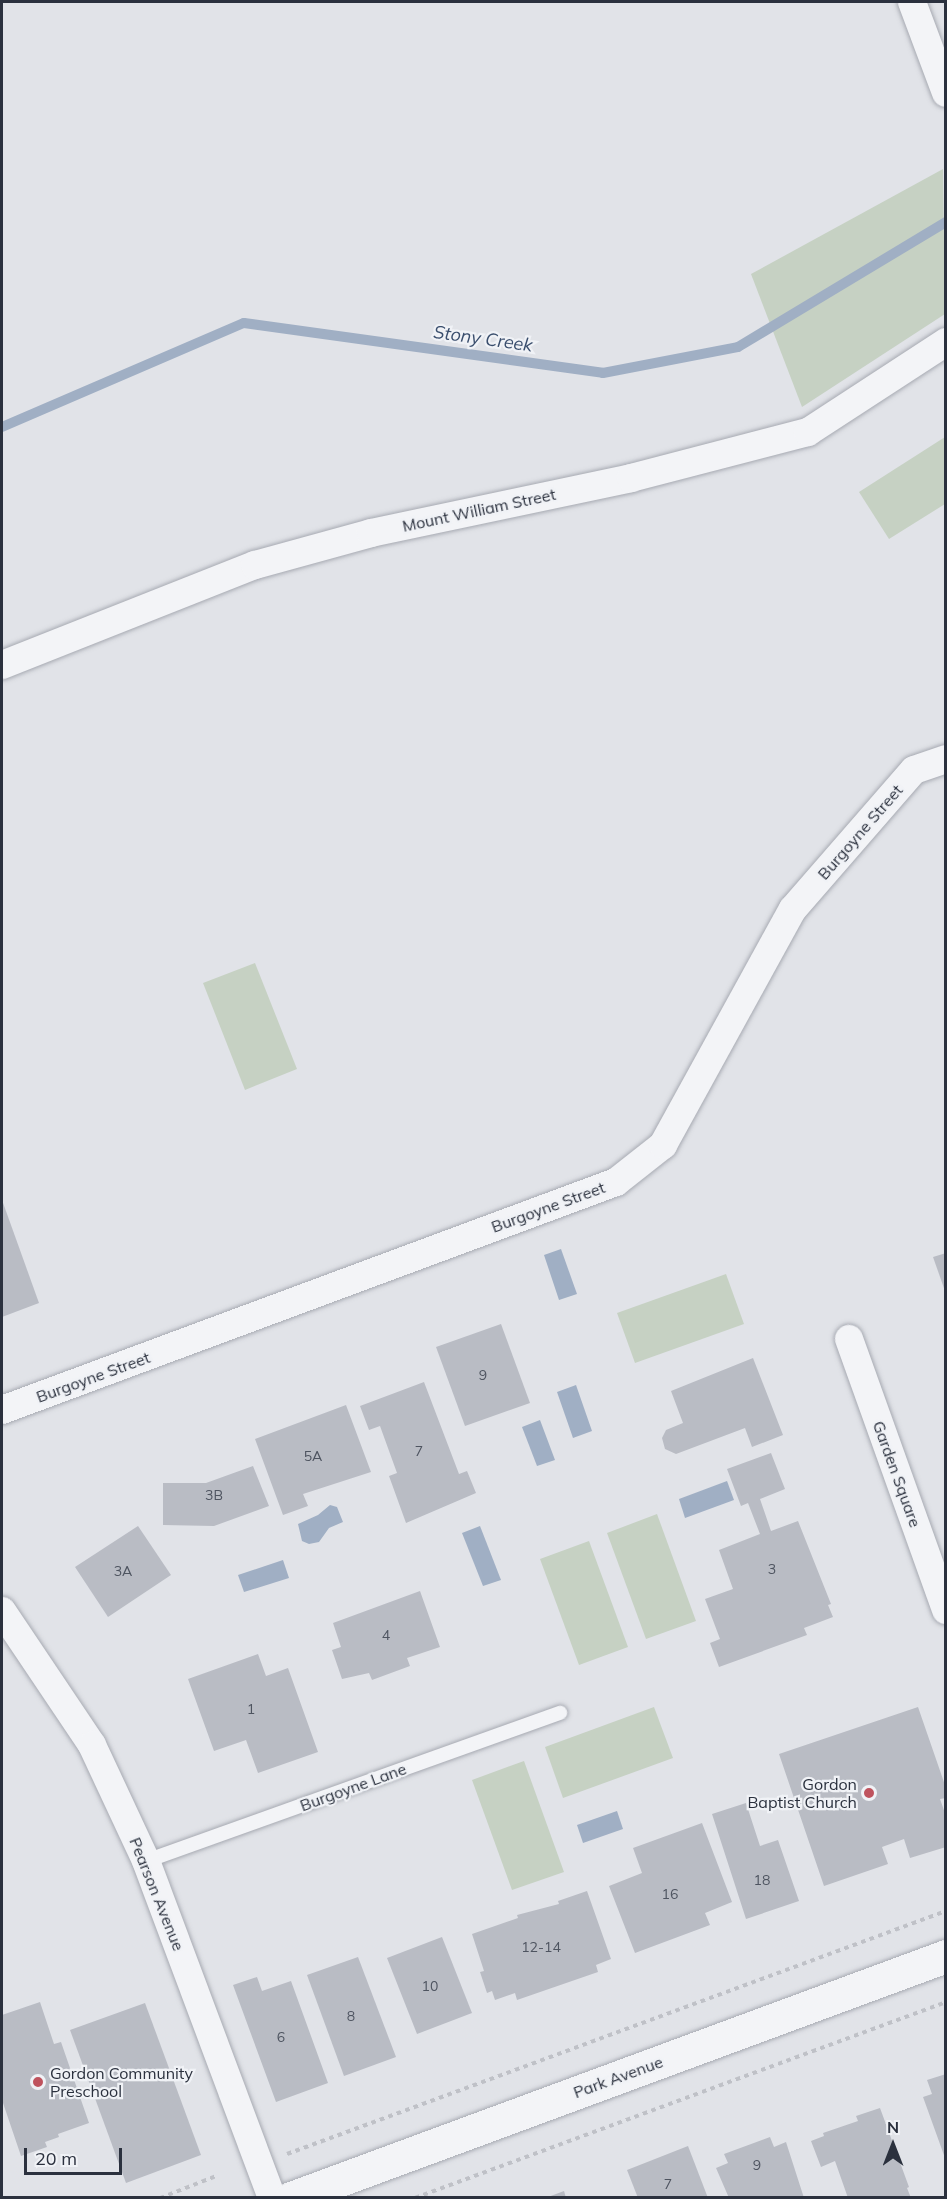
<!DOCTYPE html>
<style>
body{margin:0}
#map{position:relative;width:947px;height:2199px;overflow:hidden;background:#e1e3e8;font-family:Mulish,sans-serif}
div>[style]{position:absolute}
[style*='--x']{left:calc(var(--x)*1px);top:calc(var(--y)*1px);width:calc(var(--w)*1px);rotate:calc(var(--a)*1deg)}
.green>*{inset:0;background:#c6d1c3}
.water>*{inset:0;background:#a0afc4}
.stream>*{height:10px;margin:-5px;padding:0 5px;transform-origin:5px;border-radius:5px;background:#a0afc4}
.building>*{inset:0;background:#b9bcc4}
.path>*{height:4px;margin-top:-2px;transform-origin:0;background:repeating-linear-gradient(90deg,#bfc1c7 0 4.5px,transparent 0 9px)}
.roads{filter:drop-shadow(0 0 2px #a7aab2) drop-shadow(0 0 2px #a7aab2)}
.service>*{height:14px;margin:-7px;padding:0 7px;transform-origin:7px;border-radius:7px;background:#f3f4f7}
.minor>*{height:28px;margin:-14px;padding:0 14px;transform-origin:14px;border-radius:14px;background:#f3f4f7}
.tertiary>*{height:33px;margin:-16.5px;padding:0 16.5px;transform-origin:16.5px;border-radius:16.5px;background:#f3f4f7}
.dots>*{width:16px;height:16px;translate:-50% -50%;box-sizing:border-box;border:3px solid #f0f2f6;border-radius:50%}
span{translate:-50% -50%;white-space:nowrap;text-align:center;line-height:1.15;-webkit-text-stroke:4.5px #f0f2f6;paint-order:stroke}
.number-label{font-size:14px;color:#4e5460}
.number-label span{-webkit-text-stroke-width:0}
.street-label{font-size:16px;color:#2b313e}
.poi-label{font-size:16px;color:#2b313e}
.right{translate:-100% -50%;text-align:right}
.left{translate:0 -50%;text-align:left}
.water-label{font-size:18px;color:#3a4e6d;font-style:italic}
.frame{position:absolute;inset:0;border:3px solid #2b313e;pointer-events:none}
.north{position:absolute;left:863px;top:2115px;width:60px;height:60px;-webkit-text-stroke:4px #f0f2f6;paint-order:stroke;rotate:0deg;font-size:16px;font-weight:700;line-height:24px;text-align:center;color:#2b313e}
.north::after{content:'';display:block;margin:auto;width:21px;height:27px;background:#2b313e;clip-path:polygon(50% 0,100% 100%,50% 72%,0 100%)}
.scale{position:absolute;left:24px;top:2148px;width:98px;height:27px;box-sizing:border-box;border:3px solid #2b313e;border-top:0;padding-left:8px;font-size:18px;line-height:21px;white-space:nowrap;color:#2b313e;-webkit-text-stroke:4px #f0f2f6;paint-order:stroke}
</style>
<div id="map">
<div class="green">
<div style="clip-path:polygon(943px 169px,945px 314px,802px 407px,751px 274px)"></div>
<div style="clip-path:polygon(945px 437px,945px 504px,889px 539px,859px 492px)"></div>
<div style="clip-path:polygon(255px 963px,297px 1069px,245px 1090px,203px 983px)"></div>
<div style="clip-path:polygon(726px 1274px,744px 1324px,635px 1363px,617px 1313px)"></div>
<div style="clip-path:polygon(657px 1514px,696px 1621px,646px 1639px,607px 1533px)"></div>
<div style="clip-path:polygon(589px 1541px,628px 1647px,579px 1665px,540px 1559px)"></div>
<div style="clip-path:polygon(654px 1707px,673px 1758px,563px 1798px,545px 1747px)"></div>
<div style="clip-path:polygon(524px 1761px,564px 1872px,512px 1890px,472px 1780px)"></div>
</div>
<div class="water">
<div style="clip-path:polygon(561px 1249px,577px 1294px,559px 1300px,544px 1255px)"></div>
<div style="clip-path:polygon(576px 1385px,592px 1431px,573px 1438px,557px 1392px)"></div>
<div style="clip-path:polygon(540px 1420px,555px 1460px,537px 1466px,522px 1427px)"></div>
<div style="clip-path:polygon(727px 1481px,734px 1500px,685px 1518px,679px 1499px)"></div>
<div style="clip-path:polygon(330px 1505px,337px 1507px,343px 1522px,329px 1528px,319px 1542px,309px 1544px,302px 1541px,298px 1524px,318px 1515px)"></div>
<div style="clip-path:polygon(480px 1526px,501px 1580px,483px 1586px,462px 1533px)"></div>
<div style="clip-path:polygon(283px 1560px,289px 1578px,244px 1592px,238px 1575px)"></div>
<div style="clip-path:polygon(617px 1811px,623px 1829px,583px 1843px,577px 1825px)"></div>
</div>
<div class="stream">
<div style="--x:2;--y:427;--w:263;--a:-23.3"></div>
<div style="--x:244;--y:323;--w:362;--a:7.9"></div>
<div style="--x:603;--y:373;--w:137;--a:-10.9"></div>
<div style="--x:738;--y:347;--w:243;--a:-31"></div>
</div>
<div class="building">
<div style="clip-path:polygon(2px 1200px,39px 1303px,2px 1317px)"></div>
<div style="clip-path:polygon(946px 1253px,946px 1290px,945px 1291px,933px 1257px)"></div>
<div style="clip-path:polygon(501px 1324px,530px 1403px,465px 1426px,436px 1347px)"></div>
<div style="clip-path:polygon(753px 1358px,783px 1435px,752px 1447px,745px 1428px,676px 1454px,665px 1449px,662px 1438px,666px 1430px,683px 1423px,671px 1391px)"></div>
<div style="clip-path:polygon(424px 1382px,459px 1474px,467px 1471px,476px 1493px,406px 1523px,389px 1476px,397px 1473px,380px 1426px,369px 1430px,360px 1406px)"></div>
<div style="clip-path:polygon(346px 1405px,371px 1472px,303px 1494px,308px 1506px,283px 1515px,255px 1439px)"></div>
<div style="clip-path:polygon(771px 1453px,785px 1489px,760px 1499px,771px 1531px,798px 1521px,831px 1604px,828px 1605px,833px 1617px,804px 1628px,807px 1635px,719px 1667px,710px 1643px,720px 1639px,705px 1599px,733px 1589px,719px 1550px,760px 1534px,748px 1503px,741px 1506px,727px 1469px)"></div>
<div style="clip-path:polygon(253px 1466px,269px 1506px,214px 1526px,163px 1525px,163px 1483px,206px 1483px)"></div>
<div style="clip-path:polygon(138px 1526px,171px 1575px,108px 1617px,75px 1567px)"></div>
<div style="clip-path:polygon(420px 1591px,440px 1647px,407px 1658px,410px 1666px,372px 1680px,369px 1673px,342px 1679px,332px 1650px,341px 1647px,333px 1623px)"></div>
<div style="clip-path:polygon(258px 1654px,266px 1676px,288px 1668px,318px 1752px,258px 1773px,246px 1740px,214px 1751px,188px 1679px)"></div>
<div style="clip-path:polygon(918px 1707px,946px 1788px,946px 1798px,940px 1799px,946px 1816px,946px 1847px,910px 1858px,904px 1839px,882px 1847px,888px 1864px,824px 1886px,779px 1754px)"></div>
<div style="clip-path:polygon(746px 1803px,760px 1846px,778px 1840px,799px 1901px,746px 1919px,712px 1814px)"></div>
<div style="clip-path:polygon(702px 1823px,732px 1902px,705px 1913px,710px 1925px,635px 1953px,609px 1886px,642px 1873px,633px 1848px)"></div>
<div style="clip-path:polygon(587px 1891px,611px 1959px,596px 1965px,598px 1972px,517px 2000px,515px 1993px,495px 2000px,492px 1991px,487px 1993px,480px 1972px,484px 1971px,472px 1934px,518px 1918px,517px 1915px,559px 1904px,558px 1901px)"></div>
<div style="clip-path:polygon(442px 1937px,472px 2013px,417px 2034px,387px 1958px)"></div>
<div style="clip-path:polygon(358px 1957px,396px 2057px,344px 2076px,307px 1975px)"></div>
<div style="clip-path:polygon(257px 1977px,262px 1991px,291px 1981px,328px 2083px,276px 2102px,233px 1985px)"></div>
<div style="clip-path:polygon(40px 2002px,54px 2044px,61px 2042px,89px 2123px,58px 2134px,59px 2137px,45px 2142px,47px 2147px,21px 2156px,2px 2100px,2px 2015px)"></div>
<div style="clip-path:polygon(145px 2003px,201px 2155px,126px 2183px,70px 2030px)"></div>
<div style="clip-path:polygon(946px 2074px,946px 2158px,945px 2158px,923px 2097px,932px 2094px,927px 2080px)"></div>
<div style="clip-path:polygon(880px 2108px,909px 2187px,907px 2188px,911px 2198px,848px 2198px,835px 2161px,821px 2167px,811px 2141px,824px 2136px,823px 2133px,858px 2121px,856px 2116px)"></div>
<div style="clip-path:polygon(770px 2137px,774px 2147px,786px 2142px,804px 2198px,729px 2198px,716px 2168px,728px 2163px,724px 2154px)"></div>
<div style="clip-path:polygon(688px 2146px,708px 2198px,638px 2198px,627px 2170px)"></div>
<div style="clip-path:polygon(564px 2191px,566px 2198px,548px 2198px,548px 2197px)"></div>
</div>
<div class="path">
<div style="--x:287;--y:2154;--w:702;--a:-20.24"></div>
<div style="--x:160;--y:2198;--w:60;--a:-21.4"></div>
<div style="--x:415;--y:2198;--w:566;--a:-20.26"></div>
</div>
<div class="roads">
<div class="service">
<div style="--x:146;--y:1861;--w:440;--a:-19.7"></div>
</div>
<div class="minor">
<div style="--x:912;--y:2;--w:97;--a:69.5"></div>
<div style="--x:2;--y:665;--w:272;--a:-21.6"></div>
<div style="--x:255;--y:565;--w:120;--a:-15.4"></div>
<div style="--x:371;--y:533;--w:266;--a:-11.9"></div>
<div style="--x:631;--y:478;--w:183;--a:-14.6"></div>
<div style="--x:808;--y:432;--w:165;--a:-33.1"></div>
<div style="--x:849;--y:1339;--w:288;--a:70.3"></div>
<div style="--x:2;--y:1410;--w:655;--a:-20.37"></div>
<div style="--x:616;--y:1182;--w:60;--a:-38.2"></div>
<div style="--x:663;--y:1145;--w:269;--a:-61.2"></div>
<div style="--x:793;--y:909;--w:184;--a:-49"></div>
<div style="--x:914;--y:770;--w:34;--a:-19"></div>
<div style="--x:2;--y:1611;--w:161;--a:56.1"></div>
<div style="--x:92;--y:1745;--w:128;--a:65"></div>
<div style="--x:146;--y:1861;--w:360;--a:69.5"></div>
</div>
<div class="tertiary">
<div style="--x:291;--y:2198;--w:698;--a:-20.28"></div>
</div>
</div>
<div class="dots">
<div style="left:869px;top:1793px;background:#bf535e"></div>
<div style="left:38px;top:2082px;background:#bf535e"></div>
</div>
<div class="number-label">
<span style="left:483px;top:1375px">9</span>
<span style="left:419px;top:1451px">7</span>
<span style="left:313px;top:1456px">5A</span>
<span style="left:214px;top:1495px">3B</span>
<span style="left:772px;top:1569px">3</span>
<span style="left:123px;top:1571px">3A</span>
<span style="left:386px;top:1635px">4</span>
<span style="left:251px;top:1709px">1</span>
<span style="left:762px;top:1880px">18</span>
<span style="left:670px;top:1894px">16</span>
<span style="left:541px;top:1947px">12-14</span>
<span style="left:430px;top:1986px">10</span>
<span style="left:351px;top:2016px">8</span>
<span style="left:281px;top:2037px">6</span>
<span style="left:757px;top:2165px">9</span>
<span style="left:668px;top:2184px">7</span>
</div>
<div class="street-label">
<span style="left:479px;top:510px;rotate:-12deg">Mount William Street</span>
<span style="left:860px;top:832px;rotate:-49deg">Burgoyne Street</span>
<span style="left:548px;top:1207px;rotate:-20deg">Burgoyne Street</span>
<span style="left:93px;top:1377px;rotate:-20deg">Burgoyne Street</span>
<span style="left:897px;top:1474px;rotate:70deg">Garden Square</span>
<span style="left:353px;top:1787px;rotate:-20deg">Burgoyne Lane</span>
<span style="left:157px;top:1894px;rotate:68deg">Pearson Avenue</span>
<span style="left:618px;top:2077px;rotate:-20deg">Park Avenue</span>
</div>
<div class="poi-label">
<span class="right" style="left:857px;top:1793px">Gordon<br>Baptist Church</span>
<span class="left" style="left:50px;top:2082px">Gordon Community<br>Preschool</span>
</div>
<div class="water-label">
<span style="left:483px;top:339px;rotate:8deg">Stony Creek</span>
</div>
<div class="frame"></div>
<div class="north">N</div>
<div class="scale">20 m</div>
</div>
